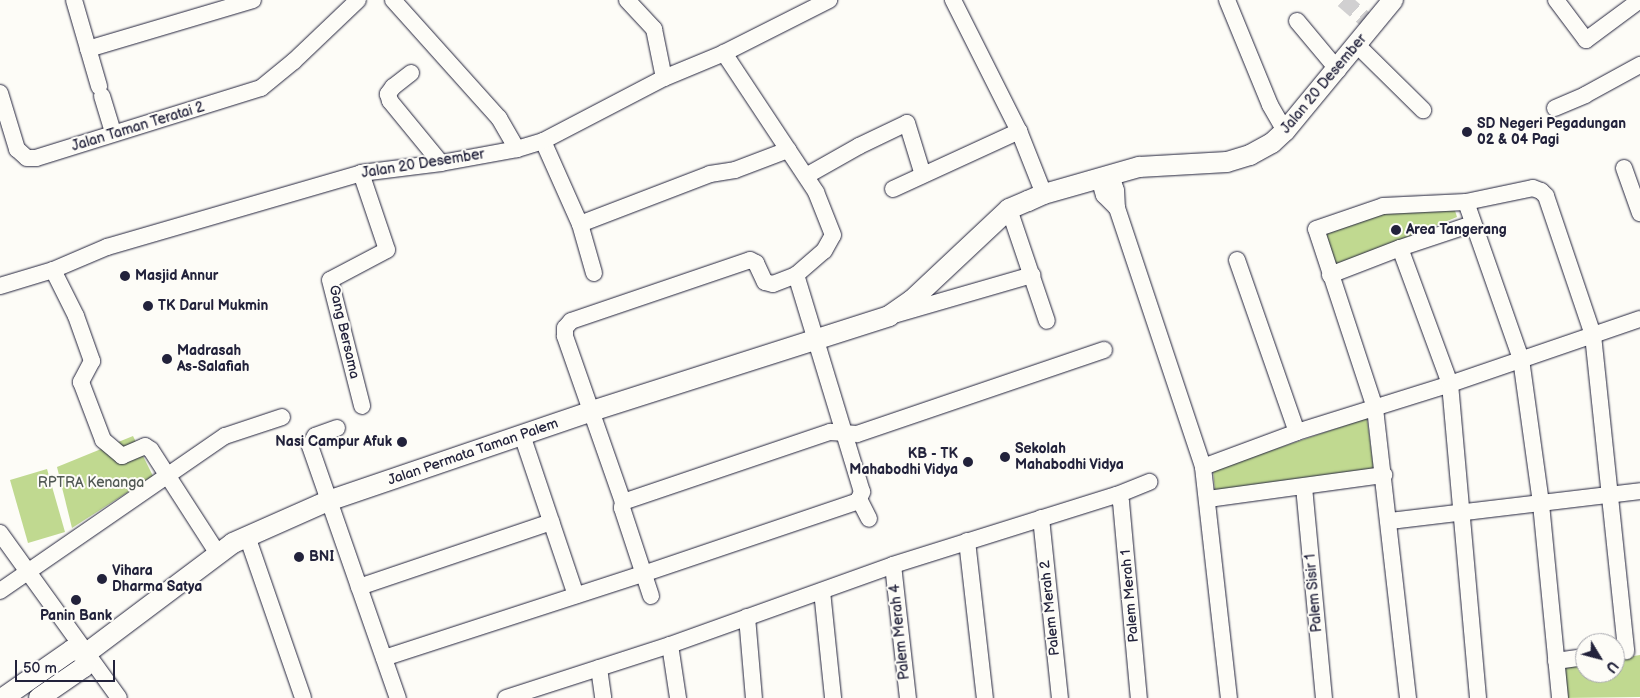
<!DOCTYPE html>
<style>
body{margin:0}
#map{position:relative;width:1640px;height:698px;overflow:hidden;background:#fdfcf7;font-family:"Balsamiq Sans",sans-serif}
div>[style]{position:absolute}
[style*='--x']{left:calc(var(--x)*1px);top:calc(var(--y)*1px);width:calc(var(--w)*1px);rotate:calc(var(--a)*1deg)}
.green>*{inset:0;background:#c0d990}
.minor-tunnel>*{height:16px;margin-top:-8px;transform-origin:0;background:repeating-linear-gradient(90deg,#d1d0d1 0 16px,transparent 0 24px)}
.roads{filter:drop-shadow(0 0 1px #22223b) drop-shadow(0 0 1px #22223b)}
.minor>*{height:16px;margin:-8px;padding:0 8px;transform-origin:8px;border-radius:8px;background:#fdfcf7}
.tertiary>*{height:20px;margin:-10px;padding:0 10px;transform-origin:10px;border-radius:10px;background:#fdfcf7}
.dots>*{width:14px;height:14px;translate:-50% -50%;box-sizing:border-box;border:2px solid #fdfcf7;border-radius:50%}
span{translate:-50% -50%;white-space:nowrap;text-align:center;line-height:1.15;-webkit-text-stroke:4px #fdfcf7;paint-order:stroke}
.street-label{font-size:14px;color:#22223b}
.poi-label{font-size:14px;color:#22223b;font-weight:700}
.left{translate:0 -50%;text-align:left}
.right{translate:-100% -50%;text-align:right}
.park-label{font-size:14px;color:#515954}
.north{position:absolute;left:1575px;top:633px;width:50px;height:50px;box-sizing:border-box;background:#fdfcf7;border:1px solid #a5a5ac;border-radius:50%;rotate:127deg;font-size:14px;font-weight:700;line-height:20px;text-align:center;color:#22223b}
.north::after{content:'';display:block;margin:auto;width:18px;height:22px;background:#22223b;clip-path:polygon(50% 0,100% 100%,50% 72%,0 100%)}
.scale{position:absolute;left:15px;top:660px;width:100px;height:22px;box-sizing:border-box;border:2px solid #22223b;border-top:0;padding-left:6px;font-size:15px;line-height:18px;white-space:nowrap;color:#22223b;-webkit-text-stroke:4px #fdfcf7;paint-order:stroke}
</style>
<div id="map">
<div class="green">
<div style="clip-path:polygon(1453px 204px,1457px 217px,1333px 267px,1320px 232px,1391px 207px)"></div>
<div style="clip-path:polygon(1367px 418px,1374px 471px,1215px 492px,1213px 470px)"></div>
<div style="clip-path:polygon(133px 436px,153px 476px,72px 528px,57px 467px)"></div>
<div style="clip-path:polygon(47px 469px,65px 532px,28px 543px,10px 480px)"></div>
<div style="clip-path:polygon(1640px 655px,1640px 697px,1564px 698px,1560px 666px,1585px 663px,1585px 673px,1615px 673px,1615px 659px)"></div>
</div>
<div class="minor-tunnel">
<div style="--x:1343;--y:0;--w:40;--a:41"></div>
</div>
<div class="roads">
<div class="minor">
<div style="--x:74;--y:0;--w:90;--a:73.8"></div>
<div style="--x:393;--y:0;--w:159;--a:48.1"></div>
<div style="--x:499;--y:118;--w:36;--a:60"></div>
<div style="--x:627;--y:0;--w:40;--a:47"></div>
<div style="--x:654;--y:29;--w:50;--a:78.5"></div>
<div style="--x:953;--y:0;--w:147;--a:63.3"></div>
<div style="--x:1019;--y:131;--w:68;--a:68.4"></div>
<div style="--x:1227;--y:0;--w:113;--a:67.7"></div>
<div style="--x:1270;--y:105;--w:30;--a:60"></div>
<div style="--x:1556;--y:0;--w:50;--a:53.1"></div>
<div style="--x:1586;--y:40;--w:67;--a:-36.5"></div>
<div style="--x:1297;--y:21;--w:64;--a:50.1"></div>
<div style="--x:1357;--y:45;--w:93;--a:44.6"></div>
<div style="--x:88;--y:49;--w:172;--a:-16.5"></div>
<div style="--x:411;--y:73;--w:23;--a:142"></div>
<div style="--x:393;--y:87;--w:9;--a:126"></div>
<div style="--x:388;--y:94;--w:7;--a:74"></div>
<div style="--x:390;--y:101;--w:80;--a:50.6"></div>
<div style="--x:0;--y:93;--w:59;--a:73.1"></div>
<div style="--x:17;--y:149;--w:13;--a:42"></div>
<div style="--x:27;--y:158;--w:9;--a:0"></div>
<div style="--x:36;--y:158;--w:236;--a:-17.3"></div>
<div style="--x:261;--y:88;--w:43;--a:-39.3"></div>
<div style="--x:294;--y:61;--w:88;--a:-43.6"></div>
<div style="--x:102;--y:96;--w:39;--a:73"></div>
<div style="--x:1555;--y:108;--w:33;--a:-23"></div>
<div style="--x:1585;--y:95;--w:63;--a:-28.6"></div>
<div style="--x:543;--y:141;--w:91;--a:66"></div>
<div style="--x:580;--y:224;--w:51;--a:74.1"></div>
<div style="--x:1624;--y:168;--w:48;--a:70.4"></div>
<div style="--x:361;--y:173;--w:81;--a:71.3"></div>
<div style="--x:387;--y:250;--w:64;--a:152.2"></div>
<div style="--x:330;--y:280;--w:130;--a:75.7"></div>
<div style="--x:1111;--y:175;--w:16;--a:72"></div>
<div style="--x:1116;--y:190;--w:18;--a:87"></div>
<div style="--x:1117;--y:208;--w:273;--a:71.6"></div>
<div style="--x:1203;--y:467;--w:232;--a:83.6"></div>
<div style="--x:806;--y:176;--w:61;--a:-29.5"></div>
<div style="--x:859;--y:146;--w:53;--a:-25.6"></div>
<div style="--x:907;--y:123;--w:54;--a:72.9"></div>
<div style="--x:1099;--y:178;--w:18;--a:74"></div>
<div style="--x:1104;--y:195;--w:18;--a:45"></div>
<div style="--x:893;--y:189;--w:139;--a:-24.7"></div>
<div style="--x:1466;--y:202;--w:166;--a:70.7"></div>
<div style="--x:1521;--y:359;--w:146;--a:82.1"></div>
<div style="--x:1541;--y:504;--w:195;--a:84.4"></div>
<div style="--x:1009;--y:209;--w:118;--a:71.3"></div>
<div style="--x:580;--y:224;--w:139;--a:-21"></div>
<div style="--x:710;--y:174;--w:25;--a:-9"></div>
<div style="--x:735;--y:170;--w:57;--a:-20.7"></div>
<div style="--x:1400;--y:248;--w:145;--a:69.8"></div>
<div style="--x:1450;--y:384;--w:315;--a:84.9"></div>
<div style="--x:1237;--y:260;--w:182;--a:70.8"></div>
<div style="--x:53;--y:270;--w:51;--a:63.4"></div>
<div style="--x:76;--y:316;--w:48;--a:70.4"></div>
<div style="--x:92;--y:361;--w:24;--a:118"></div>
<div style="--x:81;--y:382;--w:62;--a:69.2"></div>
<div style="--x:103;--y:440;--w:25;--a:40"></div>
<div style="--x:122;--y:456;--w:25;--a:-23"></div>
<div style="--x:145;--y:446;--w:7;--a:34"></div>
<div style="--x:151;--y:450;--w:124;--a:57.2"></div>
<div style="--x:1330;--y:275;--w:75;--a:-21.1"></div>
<div style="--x:1400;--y:248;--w:76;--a:-18.4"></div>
<div style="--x:0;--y:286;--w:55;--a:-16.8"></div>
<div style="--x:53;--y:270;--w:59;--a:-23.1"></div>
<div style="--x:107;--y:247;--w:265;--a:-16.2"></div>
<div style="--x:361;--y:173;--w:81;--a:-7.1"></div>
<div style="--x:441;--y:163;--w:77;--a:-10.4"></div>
<div style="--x:517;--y:149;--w:27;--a:-17"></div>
<div style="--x:543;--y:141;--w:136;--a:-27.5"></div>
<div style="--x:664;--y:78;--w:65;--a:-22.6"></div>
<div style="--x:724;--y:53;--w:118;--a:-26.8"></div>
<div style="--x:897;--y:314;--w:141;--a:-16.1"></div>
<div style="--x:337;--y:428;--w:23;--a:160"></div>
<div style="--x:315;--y:436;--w:11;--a:117"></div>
<div style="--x:310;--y:446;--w:267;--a:70.8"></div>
<div style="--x:522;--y:435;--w:169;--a:71.4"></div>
<div style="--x:1203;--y:467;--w:100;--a:-20.4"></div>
<div style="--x:1297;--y:432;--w:160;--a:-17.4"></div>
<div style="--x:1450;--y:384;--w:201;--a:-18.9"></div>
<div style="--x:1304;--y:487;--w:212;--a:84.6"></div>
<div style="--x:1117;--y:495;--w:8;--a:60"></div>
<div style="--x:1121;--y:502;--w:197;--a:84.8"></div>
<div style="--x:859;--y:499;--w:22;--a:63"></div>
<div style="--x:1208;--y:499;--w:178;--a:-7.8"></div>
<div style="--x:623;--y:502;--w:219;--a:-18.7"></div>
<div style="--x:830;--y:432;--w:27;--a:4"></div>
<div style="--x:857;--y:434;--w:261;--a:-18.8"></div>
<div style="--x:1041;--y:518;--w:181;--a:84"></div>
<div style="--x:1390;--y:521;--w:252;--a:-6.8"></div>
<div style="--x:0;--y:533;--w:203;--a:54.2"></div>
<div style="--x:247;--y:536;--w:171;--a:70.9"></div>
<div style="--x:967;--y:541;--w:158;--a:83.5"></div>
<div style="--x:893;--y:565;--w:134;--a:83.6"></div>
<div style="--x:359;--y:587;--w:203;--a:-18.7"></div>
<div style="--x:0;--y:591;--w:273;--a:-34.6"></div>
<div style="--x:225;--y:436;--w:60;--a:-18.4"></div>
<div style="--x:822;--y:591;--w:108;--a:84.1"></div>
<div style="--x:651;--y:596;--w:93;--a:-108.2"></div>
<div style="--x:622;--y:508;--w:6;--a:-81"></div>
<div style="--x:623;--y:502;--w:176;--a:-109.3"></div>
<div style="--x:565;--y:336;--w:8;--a:-90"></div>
<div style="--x:565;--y:328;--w:9;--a:-49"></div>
<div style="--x:571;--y:321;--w:189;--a:-18.8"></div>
<div style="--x:750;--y:260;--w:7;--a:27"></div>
<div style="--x:756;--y:263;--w:21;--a:65"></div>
<div style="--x:765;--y:282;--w:8;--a:14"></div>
<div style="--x:773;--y:284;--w:25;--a:-21"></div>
<div style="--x:796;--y:275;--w:37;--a:-41"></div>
<div style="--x:824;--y:251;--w:18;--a:-61"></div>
<div style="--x:833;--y:235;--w:46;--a:-111.6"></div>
<div style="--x:816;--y:192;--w:167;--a:-123.5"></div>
<div style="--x:747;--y:617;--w:81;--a:85.1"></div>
<div style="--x:670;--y:645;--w:54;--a:81.4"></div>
<div style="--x:384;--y:658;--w:272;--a:-18"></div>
<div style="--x:643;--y:574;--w:225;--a:-18.7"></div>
<div style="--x:856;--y:502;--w:4;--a:-45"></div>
<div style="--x:859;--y:499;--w:8;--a:-67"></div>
<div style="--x:862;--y:492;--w:227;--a:-106.9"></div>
<div style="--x:1556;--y:661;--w:29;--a:-8"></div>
<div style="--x:599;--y:668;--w:30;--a:82"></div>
<div style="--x:506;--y:698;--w:172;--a:-17.9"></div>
<div style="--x:670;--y:645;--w:237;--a:-19.7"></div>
<div style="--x:893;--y:565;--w:235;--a:-17.4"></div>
<div style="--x:1117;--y:495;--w:35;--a:-22"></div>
<div style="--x:1408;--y:698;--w:292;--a:-96.5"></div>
<div style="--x:1375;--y:408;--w:188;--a:-108.2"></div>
<div style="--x:1316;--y:229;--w:71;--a:-18.9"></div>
<div style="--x:1383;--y:206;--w:83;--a:-2.8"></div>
<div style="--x:1466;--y:202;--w:68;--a:-11.8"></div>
<div style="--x:1533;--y:188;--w:9;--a:21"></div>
<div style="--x:1541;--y:191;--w:7;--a:45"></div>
<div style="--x:1546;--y:196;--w:147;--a:71.3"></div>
<div style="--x:1593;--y:335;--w:318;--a:84"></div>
</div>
<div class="tertiary">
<div style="--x:88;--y:652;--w:181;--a:-36.9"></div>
<div style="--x:233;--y:543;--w:104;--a:-23.9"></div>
<div style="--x:328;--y:501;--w:279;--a:-18.8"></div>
<div style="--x:592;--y:411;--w:312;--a:-17.7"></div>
<div style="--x:889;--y:316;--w:28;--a:-35"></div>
<div style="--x:912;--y:300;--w:133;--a:-43.2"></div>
<div style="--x:1009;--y:209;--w:21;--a:-23"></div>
<div style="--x:1028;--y:201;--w:17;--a:-24"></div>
<div style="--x:1044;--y:194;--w:99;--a:-15.9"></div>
<div style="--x:1139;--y:167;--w:88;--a:-3.3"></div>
<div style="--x:1227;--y:162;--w:24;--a:-17"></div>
<div style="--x:1250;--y:155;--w:25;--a:-29"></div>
<div style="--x:1272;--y:143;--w:18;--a:-43"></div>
<div style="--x:1285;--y:131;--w:170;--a:-50.5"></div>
<div style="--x:3;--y:698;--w:84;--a:-34.8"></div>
<div style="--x:72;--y:650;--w:16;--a:7"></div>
<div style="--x:39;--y:698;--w:55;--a:-34.6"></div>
<div style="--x:84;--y:667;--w:16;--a:-75"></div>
</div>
</div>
<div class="dots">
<div style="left:1467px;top:132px;background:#22223b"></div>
<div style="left:1396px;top:230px;background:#22223b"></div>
<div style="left:125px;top:276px;background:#22223b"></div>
<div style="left:148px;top:306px;background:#22223b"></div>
<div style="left:167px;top:359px;background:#22223b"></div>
<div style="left:402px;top:442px;background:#22223b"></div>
<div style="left:1005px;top:457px;background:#22223b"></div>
<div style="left:968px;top:462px;background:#22223b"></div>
<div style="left:299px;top:557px;background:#22223b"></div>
<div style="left:102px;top:579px;background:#22223b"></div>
<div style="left:76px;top:600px;background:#22223b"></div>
</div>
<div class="street-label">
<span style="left:1324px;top:84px;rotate:-50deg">Jalan 20 Desember</span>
<span style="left:138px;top:127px;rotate:-17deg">Jalan Taman Teratai 2</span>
<span style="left:423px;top:164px;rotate:-9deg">Jalan 20 Desember</span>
<span style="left:344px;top:332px;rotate:77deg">Gang Bersama</span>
<span style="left:473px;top:452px;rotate:-19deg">Jalan Permata Taman Palem</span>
<span style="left:1314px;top:593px;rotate:-95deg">Palem Sisir 1</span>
<span style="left:1130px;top:596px;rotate:-95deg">Palem Merah 1</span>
<span style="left:1050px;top:608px;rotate:-96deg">Palem Merah 2</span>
<span style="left:900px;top:632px;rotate:-96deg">Palem Merah 4</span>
</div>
<div class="poi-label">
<span class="left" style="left:1477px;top:132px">SD Negeri Pegadungan<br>02 &amp; 04 Pagi</span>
<span class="left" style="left:1406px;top:230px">Area Tangerang</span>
<span class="left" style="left:135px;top:276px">Masjid Annur</span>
<span class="left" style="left:158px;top:306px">TK Darul Mukmin</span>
<span class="left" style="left:177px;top:359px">Madrasah<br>As-Salafiah</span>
<span class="right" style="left:392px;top:442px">Nasi Campur Afuk</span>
<span class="left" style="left:1015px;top:457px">Sekolah<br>Mahabodhi Vidya</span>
<span class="right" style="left:958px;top:462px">KB - TK<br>Mahabodhi Vidya</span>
<span class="left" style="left:309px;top:557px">BNI</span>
<span class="left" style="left:112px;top:579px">Vihara<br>Dharma Satya</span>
<span style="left:76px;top:616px">Panin Bank</span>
</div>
<div class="park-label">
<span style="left:91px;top:483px">RPTRA Kenanga</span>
</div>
<div class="north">U</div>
<div class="scale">50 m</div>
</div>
